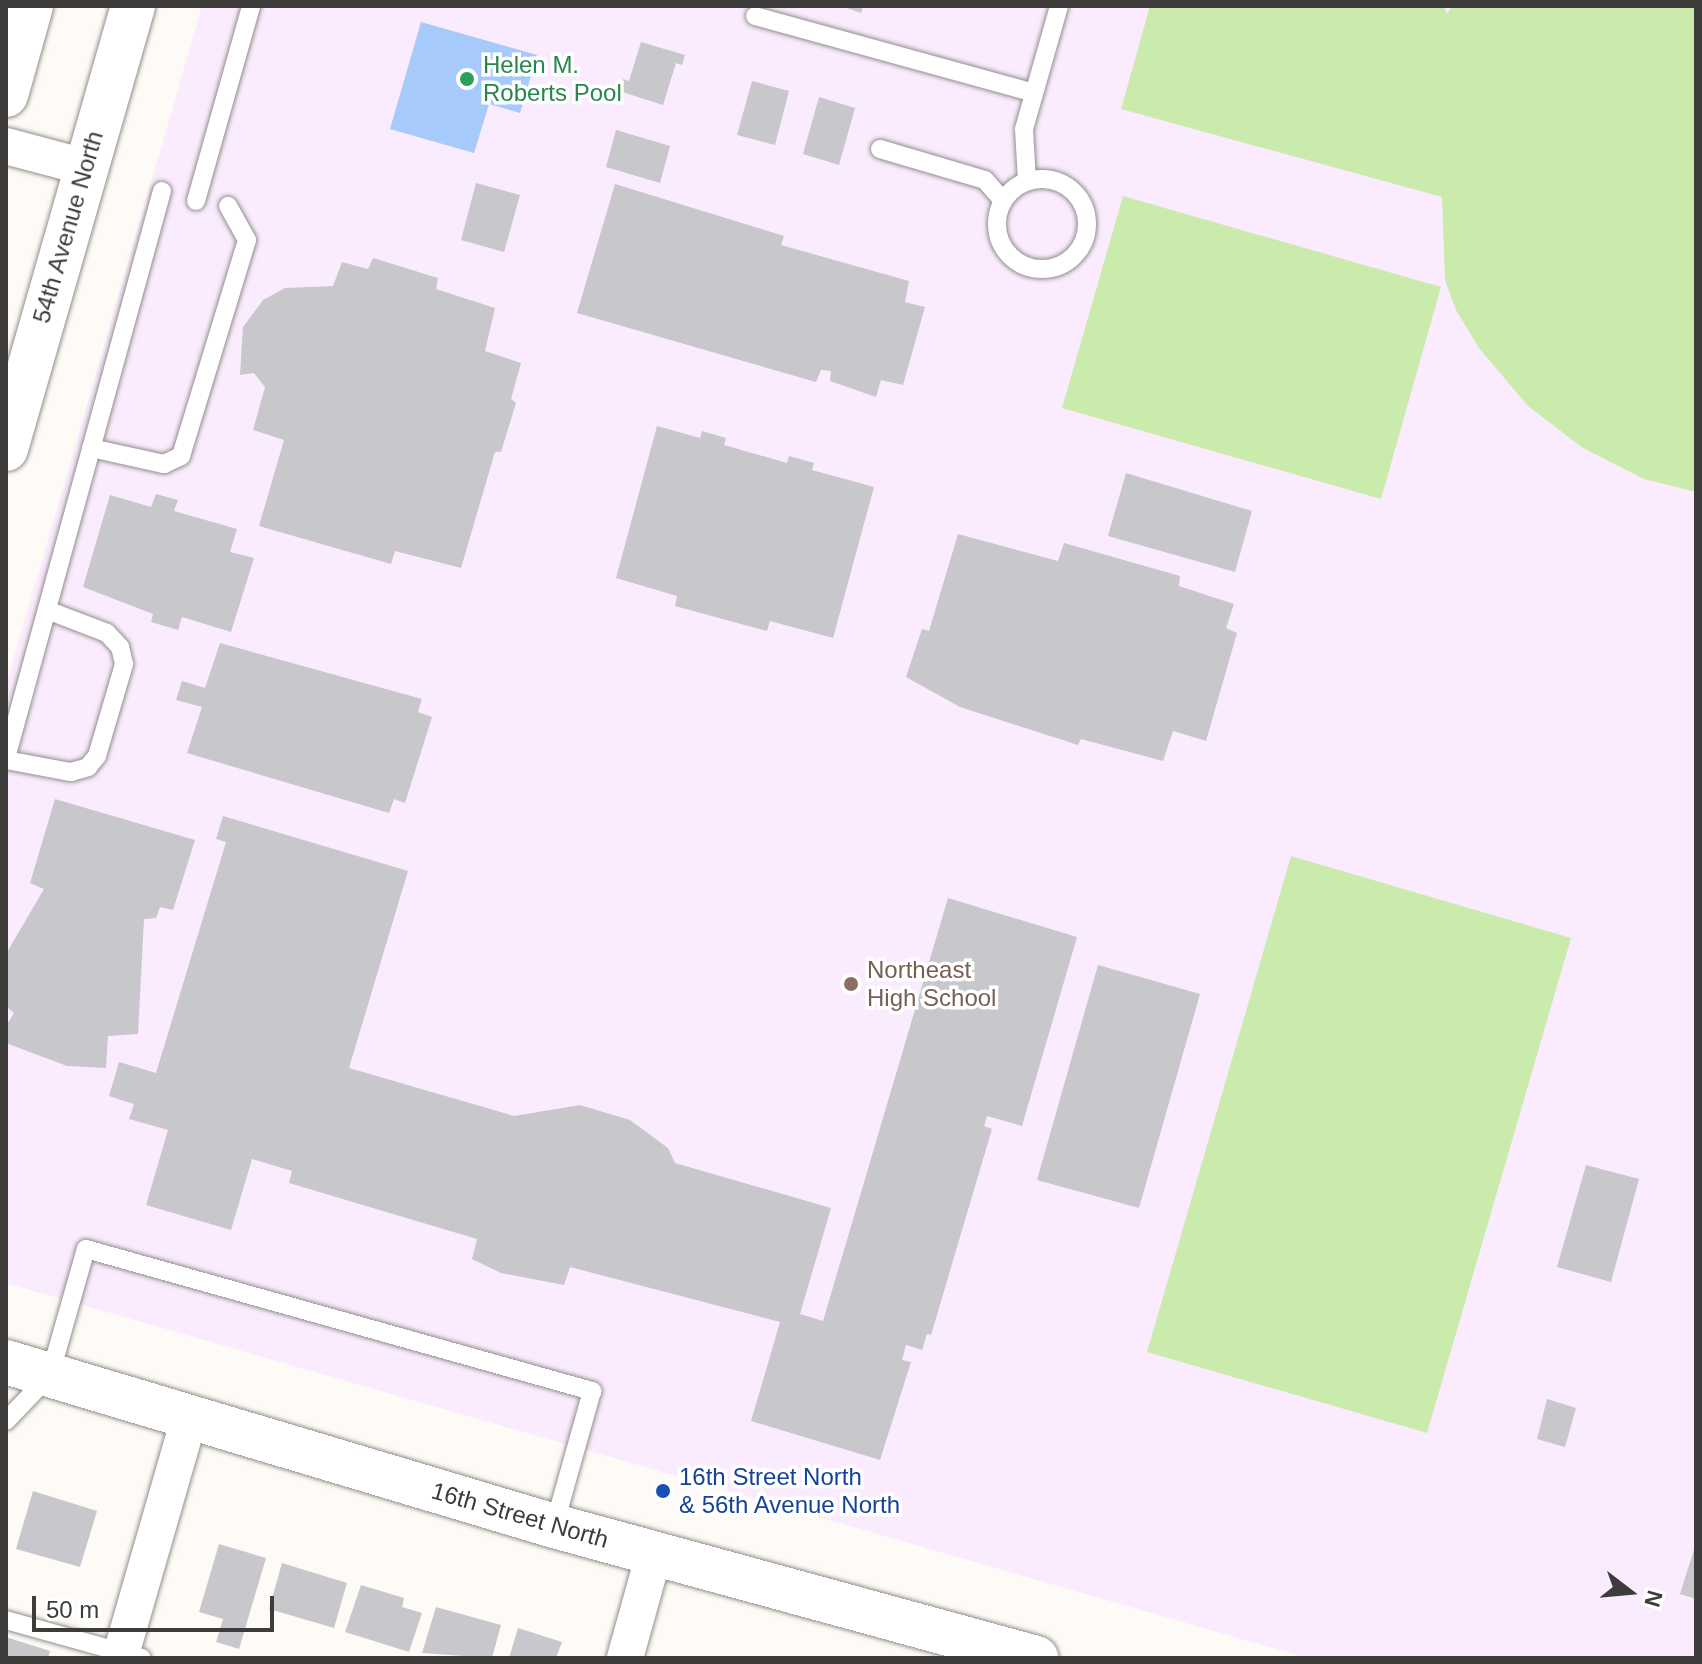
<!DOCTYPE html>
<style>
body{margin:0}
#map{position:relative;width:1702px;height:1664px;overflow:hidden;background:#fefbf6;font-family:Arial,sans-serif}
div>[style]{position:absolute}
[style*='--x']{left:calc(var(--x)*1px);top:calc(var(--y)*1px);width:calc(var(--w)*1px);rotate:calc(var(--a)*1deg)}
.education>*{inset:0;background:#faebfe}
.green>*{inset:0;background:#cbebac}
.water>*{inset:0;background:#a6cafa}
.building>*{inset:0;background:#c8c7cc}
.roads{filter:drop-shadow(0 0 2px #928f8b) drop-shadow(0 0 2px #928f8b)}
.lane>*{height:18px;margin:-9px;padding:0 9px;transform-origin:9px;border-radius:9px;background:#fff}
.lane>.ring{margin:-9px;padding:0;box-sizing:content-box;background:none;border:18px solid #fff;border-radius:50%}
.street>*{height:36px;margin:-18px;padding:0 18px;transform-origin:18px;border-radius:18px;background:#fff}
.secondary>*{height:44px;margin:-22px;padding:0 22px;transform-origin:22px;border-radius:22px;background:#fff}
.dots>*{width:22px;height:22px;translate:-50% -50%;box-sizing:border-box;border:4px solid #fff;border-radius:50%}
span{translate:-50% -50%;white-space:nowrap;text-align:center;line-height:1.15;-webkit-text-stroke:7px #fff;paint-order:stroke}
.leisure-label{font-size:24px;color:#27864d}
.left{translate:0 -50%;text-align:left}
.street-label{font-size:24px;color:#3d3c3a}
.education-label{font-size:24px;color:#785e54}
.transit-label{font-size:24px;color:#164399}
.frame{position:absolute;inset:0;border:8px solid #3d3c3a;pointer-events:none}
.north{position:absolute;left:1590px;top:1552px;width:80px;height:80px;-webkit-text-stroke:6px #fff;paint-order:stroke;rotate:106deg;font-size:22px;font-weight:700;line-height:32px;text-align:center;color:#3d3c3a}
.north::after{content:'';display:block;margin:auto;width:28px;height:36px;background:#3d3c3a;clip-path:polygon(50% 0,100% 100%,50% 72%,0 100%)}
.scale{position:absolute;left:32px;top:1596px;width:242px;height:36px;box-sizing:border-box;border:4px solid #3d3c3a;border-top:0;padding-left:10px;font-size:24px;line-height:28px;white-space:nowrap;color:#3d3c3a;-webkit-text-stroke:6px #fff;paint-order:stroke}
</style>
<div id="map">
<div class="education">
<div style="clip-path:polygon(202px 6px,1696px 6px,1696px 1658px,1308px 1658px,6px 1283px,6px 685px)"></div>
</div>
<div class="green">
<div style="clip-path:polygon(1150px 6px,1444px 6px,1447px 14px,1452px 6px,1696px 6px,1696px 492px,1644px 479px,1583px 448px,1528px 406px,1479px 348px,1456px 310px,1445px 280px,1442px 197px,1121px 109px)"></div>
<div style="clip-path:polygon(1123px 196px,1441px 287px,1381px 499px,1062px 408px)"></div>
<div style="clip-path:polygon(1291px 856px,1571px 938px,1427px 1433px,1147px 1352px)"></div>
</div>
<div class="water">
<div style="clip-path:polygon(421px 22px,537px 55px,520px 113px,489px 104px,474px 153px,390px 129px)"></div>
</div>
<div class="building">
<div style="clip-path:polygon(841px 6px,863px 6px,861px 13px)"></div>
<div style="clip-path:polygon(641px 42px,685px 55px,682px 65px,676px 63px,663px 105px,619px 91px,623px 79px,629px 81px)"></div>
<div style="clip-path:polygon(752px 81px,789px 91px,775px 145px,737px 135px)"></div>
<div style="clip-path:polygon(819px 97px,855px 108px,839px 165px,803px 154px)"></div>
<div style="clip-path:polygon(616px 130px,670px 146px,660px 183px,606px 167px)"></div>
<div style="clip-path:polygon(476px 183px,520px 195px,504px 252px,461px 240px)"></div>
<div style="clip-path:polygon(615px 184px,784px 236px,781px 245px,909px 281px,905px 302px,925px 307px,903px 385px,881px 380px,876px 397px,830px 381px,831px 371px,821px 370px,816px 382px,577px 313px)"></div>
<div style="clip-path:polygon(373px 258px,438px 278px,436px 289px,495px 308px,485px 351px,521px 363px,511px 399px,516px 403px,501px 452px,495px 452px,461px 568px,395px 551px,391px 564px,259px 526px,284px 440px,253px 430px,265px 387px,254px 373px,240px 375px,243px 327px,263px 300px,285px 288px,333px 286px,342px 262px,368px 269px)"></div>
<div style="clip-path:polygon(657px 426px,700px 438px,702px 431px,726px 438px,724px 445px,787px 463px,789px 456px,814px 463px,812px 470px,874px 487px,833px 638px,770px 621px,767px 631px,675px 606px,677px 596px,616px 578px)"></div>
<div style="clip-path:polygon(1126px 473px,1252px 511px,1235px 572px,1108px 536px)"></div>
<div style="clip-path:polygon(156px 494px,178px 500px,174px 511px,237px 529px,230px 552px,254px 558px,231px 632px,182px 617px,178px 630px,151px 622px,153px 614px,83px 587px,110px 495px,151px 507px)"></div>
<div style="clip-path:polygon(958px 534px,1058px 561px,1064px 543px,1180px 576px,1179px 586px,1234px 604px,1226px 628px,1237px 633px,1206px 741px,1173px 731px,1163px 761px,1081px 739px,1078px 745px,960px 707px,906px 677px,922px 629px,929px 631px)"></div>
<div style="clip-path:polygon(220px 643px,422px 699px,418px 712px,432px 717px,405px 803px,394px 799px,389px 813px,187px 753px,202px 707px,176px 700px,182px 681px,205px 688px)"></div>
<div style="clip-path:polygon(55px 799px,195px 840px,173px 910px,160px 907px,156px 918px,144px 919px,138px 1034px,108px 1036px,106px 1068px,67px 1066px,6px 1043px,6px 1026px,14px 1013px,6px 1006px,6px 954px,44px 889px,30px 883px)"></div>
<div style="clip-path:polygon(223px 816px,408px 871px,349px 1068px,514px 1116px,580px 1105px,630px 1120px,668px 1148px,675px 1163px,831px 1208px,800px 1314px,823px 1321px,948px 898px,1077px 937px,1022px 1126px,987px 1116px,984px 1126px,992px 1129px,931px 1335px,927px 1334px,922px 1350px,906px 1345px,902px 1360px,911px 1362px,880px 1460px,751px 1421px,780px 1322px,570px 1267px,564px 1285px,501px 1273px,472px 1259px,477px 1239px,289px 1183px,292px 1171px,252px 1159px,231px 1230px,146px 1205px,168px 1130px,129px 1119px,134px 1104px,109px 1096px,119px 1062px,156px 1073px,226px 842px,216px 839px)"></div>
<div style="clip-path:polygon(1098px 965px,1200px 994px,1139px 1208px,1037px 1180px)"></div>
<div style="clip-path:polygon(1586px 1165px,1639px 1179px,1611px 1282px,1557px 1267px)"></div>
<div style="clip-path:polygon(1547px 1399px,1576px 1408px,1565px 1447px,1537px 1439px)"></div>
<div style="clip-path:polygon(33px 1491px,97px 1511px,80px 1567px,16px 1549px)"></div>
<div style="clip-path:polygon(1696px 1543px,1696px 1599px,1680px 1594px)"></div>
<div style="clip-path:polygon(219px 1544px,266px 1558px,239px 1649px,216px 1642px,223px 1619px,199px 1612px)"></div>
<div style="clip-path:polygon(282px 1563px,347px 1583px,334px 1628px,269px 1609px)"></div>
<div style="clip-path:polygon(361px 1585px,404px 1598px,402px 1607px,422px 1613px,409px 1652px,345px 1632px)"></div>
<div style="clip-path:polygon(436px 1607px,501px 1625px,492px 1658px,422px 1653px)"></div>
<div style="clip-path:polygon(518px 1628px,562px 1642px,556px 1658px,509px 1658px)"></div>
<div style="clip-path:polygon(6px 1637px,50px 1651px,48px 1658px,6px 1658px)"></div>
</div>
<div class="roads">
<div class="lane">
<div style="--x:755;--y:16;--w:289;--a:15.4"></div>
<div style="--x:880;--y:149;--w:109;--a:16.4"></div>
<div style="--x:985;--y:180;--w:28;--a:49"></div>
<div class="ring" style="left:997px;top:179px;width:72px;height:72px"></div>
<div style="--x:1027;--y:181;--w:52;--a:-93.3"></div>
<div style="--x:1024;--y:129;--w:128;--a:-74.1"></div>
<div style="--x:196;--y:201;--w:203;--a:-74.2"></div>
<div style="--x:91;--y:448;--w:75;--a:12.4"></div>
<div style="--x:164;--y:464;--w:19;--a:-25"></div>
<div style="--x:181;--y:456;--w:226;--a:-73"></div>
<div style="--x:247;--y:240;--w:39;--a:-119"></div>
<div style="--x:6;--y:758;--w:588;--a:-74.62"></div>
<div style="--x:6;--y:760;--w:66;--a:10.5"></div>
<div style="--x:71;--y:772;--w:18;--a:-16"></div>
<div style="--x:88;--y:767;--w:14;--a:-51"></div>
<div style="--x:97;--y:756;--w:96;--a:-73.6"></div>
<div style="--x:124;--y:664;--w:17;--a:-103"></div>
<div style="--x:120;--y:647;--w:19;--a:-133"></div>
<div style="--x:107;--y:633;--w:64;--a:-159"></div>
<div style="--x:6;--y:1421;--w:64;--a:-46.3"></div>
<div style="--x:50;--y:1375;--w:131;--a:-74.1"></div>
<div style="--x:86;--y:1249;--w:526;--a:15.68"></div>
<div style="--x:592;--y:1391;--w:140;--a:105.7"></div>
<div style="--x:6;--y:1620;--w:141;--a:15.6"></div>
</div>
<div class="street">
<div style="--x:6;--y:146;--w:82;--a:14.9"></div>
<div style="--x:120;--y:1658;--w:252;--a:-73.9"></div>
<div style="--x:625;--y:1658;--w:108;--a:-74.4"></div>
</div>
<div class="secondary">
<div style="--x:6;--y:95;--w:92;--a:-74.3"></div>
<div style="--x:6;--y:449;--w:461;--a:-74"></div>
<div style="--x:6;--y:1362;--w:572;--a:16.66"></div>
<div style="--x:554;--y:1526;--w:500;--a:15.3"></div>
</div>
</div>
<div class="dots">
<div style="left:467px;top:79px;background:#2e9e5b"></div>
<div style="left:851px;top:984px;background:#8d6e63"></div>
<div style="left:663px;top:1491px;background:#1a4fb4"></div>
</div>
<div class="leisure-label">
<span class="left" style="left:483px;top:79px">Helen M.<br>Roberts Pool</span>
</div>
<div class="street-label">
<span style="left:68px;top:227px;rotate:-74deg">54th Avenue North</span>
<span style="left:520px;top:1515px;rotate:16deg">16th Street North</span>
</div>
<div class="education-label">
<span class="left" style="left:867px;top:984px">Northeast<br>High School</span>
</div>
<div class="transit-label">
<span class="left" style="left:679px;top:1491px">16th Street North<br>&amp; 56th Avenue North</span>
</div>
<div class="frame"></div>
<div class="north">N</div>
<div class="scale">50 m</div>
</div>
